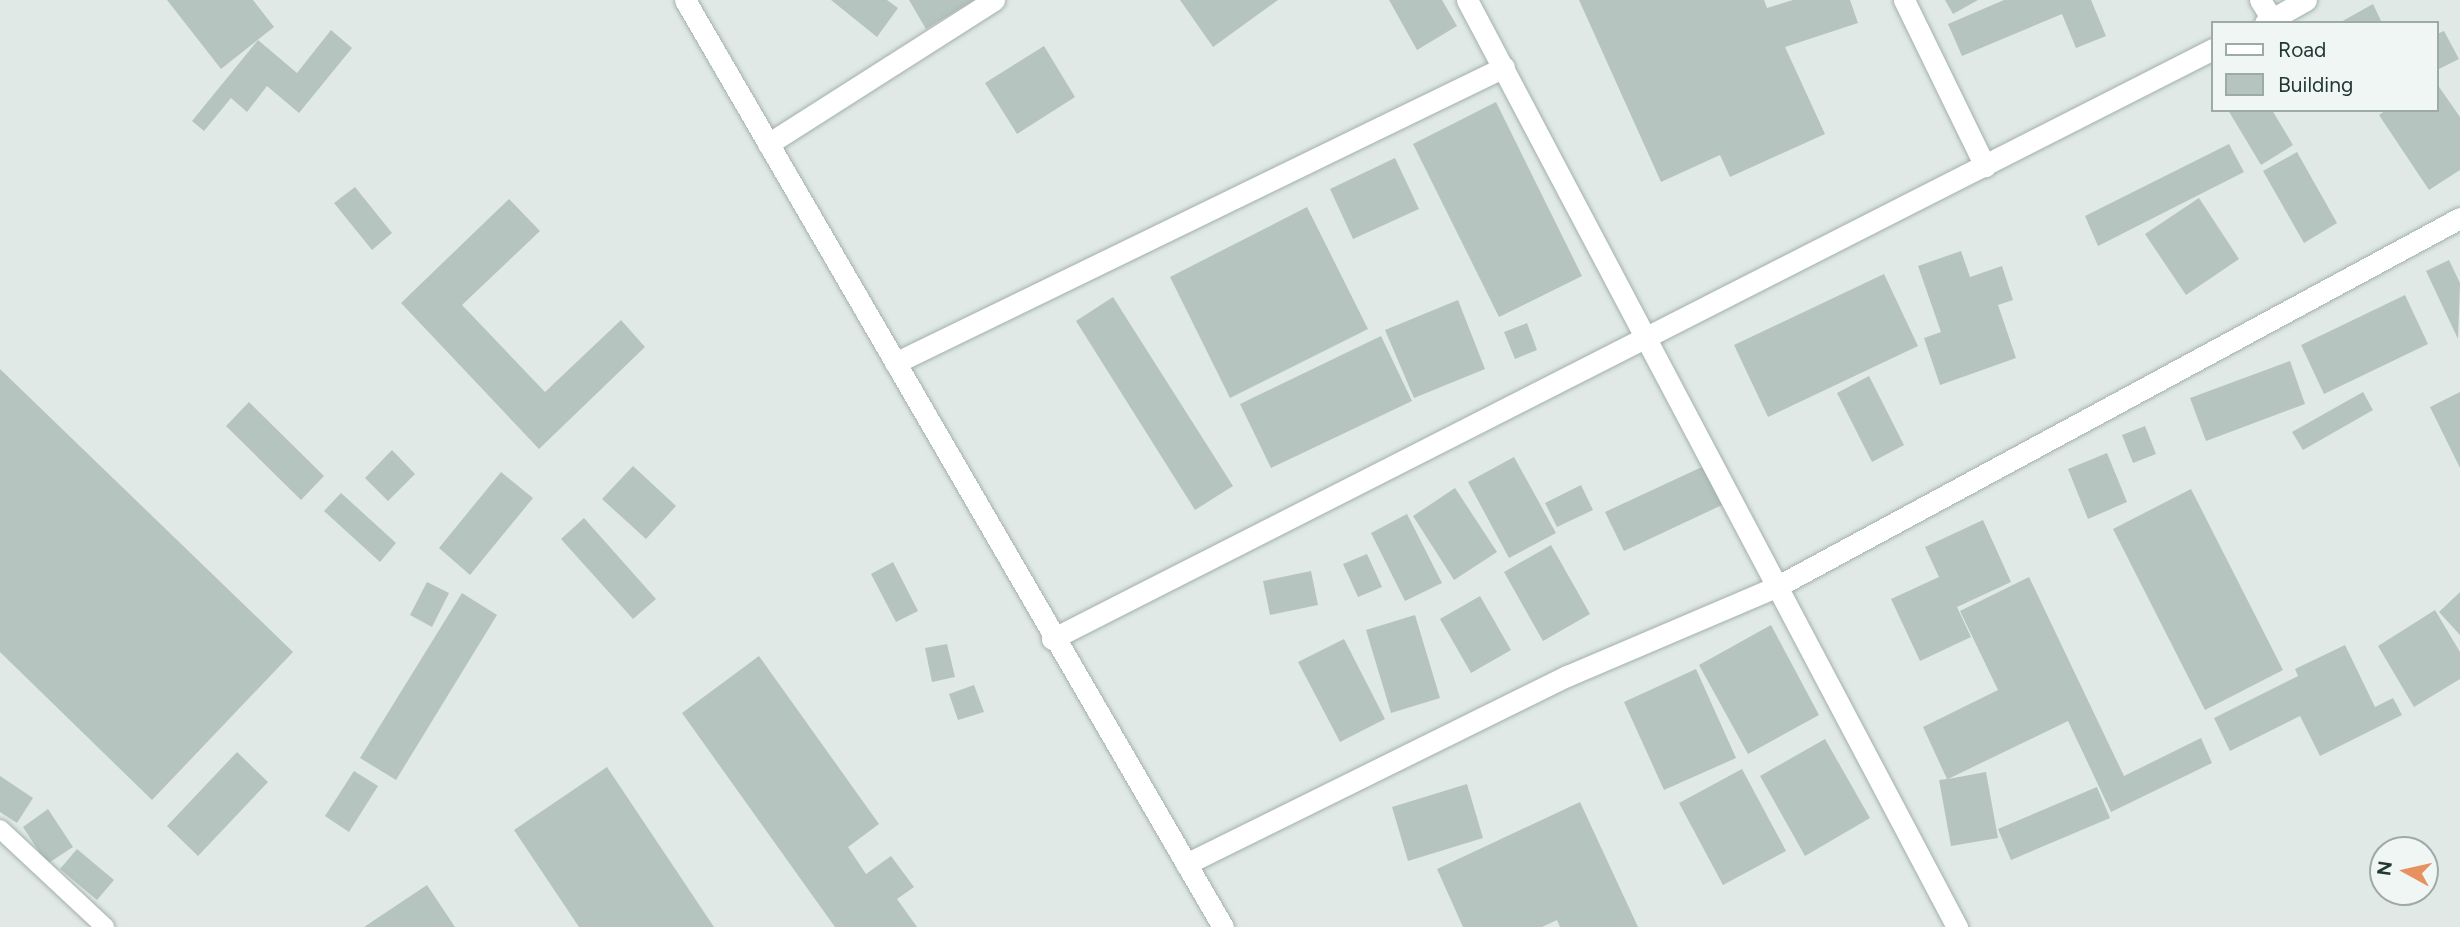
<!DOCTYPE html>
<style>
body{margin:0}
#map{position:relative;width:2460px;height:927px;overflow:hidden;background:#e0e9e6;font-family:Figtree,sans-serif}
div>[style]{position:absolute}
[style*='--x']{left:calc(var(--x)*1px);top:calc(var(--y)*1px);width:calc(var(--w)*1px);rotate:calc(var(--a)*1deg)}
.building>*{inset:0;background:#b5c4bf}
.roads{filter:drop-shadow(0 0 2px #a3b0ad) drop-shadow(0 0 2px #a3b0ad)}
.lane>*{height:18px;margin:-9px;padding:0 9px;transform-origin:9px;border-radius:9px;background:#fff}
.street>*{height:21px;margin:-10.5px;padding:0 10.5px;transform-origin:10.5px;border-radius:10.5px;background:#fff}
.secondary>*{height:21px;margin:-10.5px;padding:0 10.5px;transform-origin:10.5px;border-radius:10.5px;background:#fff}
span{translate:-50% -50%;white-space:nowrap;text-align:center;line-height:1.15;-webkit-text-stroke:5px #f0f6f4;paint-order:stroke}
.legend{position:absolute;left:2211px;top:21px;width:228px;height:91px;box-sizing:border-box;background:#f0f6f4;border:2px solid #9eaaa8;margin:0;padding:9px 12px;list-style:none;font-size:21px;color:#223835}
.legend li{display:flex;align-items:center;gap:14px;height:35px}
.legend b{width:35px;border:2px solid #9eaaa8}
.north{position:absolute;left:2369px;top:836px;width:70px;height:70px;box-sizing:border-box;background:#f0f6f4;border:2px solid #9eaaa8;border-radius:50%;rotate:278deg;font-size:19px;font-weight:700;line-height:28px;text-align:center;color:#223835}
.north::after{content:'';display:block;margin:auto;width:24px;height:32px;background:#e79060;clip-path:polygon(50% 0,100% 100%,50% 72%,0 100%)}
</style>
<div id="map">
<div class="building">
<div style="clip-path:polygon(167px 0,253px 0,274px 27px,221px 69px)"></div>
<div style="clip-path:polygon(831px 0,887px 0,898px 8px,877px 37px)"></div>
<div style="clip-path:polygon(909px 0,974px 0,926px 29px)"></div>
<div style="clip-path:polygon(1180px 0,1278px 0,1213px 47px)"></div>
<div style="clip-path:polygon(1389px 0,1442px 0,1457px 26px,1417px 50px)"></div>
<div style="clip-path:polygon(1579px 0,1764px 0,1767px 8px,1793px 0,1850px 0,1858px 23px,1785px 47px,1825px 134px,1730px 177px,1720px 155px,1661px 182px)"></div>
<div style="clip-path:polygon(1945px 0,1978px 0,1953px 14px)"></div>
<div style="clip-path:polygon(2004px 0,2091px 0,2106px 36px,2076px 48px,2062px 14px,1962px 56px,1948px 24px)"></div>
<div style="clip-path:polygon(2373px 4px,2382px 23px,2339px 23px)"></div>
<div style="clip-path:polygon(331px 30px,352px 48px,299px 113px,267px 86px,247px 112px,231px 98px,204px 131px,192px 121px,258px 40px,297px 73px)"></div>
<div style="clip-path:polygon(2444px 31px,2459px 59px,2437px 70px,2437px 34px)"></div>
<div style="clip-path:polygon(1044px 46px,1075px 97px,1017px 134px,985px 83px)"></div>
<div style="clip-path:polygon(2437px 84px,2460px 117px,2460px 170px,2429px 190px,2379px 115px,2386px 110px,2437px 110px)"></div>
<div style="clip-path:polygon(1496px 102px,1582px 276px,1499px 317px,1413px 144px)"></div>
<div style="clip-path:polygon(2228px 110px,2272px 110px,2293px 145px,2261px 165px)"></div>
<div style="clip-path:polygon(2229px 144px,2244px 172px,2098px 246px,2085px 216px)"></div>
<div style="clip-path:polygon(2297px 152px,2337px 223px,2304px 243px,2263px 171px)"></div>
<div style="clip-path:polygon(1395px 158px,1419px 209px,1353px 239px,1330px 189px)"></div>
<div style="clip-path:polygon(355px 187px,392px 233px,372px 250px,334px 203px)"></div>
<div style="clip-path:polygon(2199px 198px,2239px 259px,2186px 295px,2145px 234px)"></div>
<div style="clip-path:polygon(509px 199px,540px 231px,462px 305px,545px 392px,621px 320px,645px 347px,539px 449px,401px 303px)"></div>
<div style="clip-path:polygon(1307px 207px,1368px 329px,1230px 398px,1170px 277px)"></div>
<div style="clip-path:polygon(1961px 251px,1970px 277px,2002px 266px,2013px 300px,1998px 305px,2016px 358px,1940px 385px,1924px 338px,1941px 332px,1918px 266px)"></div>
<div style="clip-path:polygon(2449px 260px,2460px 283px,2458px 339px,2426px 271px)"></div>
<div style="clip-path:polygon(1884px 274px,1918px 346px,1768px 417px,1734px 345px)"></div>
<div style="clip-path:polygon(2405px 295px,2428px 344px,2324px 394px,2301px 345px)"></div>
<div style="clip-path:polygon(1113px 297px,1233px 486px,1195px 510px,1076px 321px)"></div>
<div style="clip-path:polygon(1458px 300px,1485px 369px,1414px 398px,1385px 330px)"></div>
<div style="clip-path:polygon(1527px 323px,1537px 350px,1515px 359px,1504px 332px)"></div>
<div style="clip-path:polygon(1381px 336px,1412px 401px,1271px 468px,1240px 404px)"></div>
<div style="clip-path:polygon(2290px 361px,2305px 404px,2206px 441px,2190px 398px)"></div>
<div style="clip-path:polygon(0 369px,293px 652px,152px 800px,0 652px)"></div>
<div style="clip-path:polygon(1869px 376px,1904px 445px,1872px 462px,1837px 393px)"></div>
<div style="clip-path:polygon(2363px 392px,2373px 410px,2303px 450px,2292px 432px)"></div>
<div style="clip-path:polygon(2460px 392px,2460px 468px,2430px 407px)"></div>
<div style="clip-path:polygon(249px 402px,324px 476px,301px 500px,226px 426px)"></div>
<div style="clip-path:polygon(2145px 426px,2156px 454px,2133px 463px,2122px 435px)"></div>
<div style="clip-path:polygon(392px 450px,415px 474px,388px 501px,365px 478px)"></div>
<div style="clip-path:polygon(2107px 453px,2127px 502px,2088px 519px,2068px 469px)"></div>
<div style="clip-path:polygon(1514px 457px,1556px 533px,1509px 558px,1468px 482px)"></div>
<div style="clip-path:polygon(633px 466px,676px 506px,646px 539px,602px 499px)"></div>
<div style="clip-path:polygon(1704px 466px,1722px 505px,1624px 551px,1605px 512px)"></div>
<div style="clip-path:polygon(501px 472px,533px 498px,470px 575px,439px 548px)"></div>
<div style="clip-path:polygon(1581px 485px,1593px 510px,1557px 527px,1545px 503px)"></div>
<div style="clip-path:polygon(1455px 488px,1497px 552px,1454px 580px,1413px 516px)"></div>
<div style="clip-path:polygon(2191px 489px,2283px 670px,2205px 710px,2113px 529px)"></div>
<div style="clip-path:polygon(341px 493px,396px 543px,380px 562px,324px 511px)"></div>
<div style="clip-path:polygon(1407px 514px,1442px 583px,1405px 601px,1371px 533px)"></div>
<div style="clip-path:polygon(584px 518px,656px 599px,633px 619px,561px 539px)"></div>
<div style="clip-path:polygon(1983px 520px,2011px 582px,1957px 607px,1971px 637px,1920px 661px,1891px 599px,1939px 577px,1925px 547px)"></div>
<div style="clip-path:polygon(1551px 545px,1590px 614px,1543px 641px,1504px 572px)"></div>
<div style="clip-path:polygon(1367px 554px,1382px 587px,1358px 597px,1343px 564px)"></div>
<div style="clip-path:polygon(893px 562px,918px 611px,896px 622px,871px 574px)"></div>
<div style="clip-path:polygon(1311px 571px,1318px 605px,1270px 615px,1263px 581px)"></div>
<div style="clip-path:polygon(2029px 577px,2124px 776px,2201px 738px,2212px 763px,2111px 812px,2068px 721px,1948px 779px,1986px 772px,1998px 838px,1951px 846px,1939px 780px,1947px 779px,1923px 727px,1998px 690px,1960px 611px)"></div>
<div style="clip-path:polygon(427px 582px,449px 593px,432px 627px,410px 615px)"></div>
<div style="clip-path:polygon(2460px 592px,2460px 635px,2439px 612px)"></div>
<div style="clip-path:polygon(462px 593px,497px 615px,396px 780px,360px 758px)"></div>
<div style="clip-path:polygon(1480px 596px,1511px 650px,1471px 673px,1440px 619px)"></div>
<div style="clip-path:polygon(2435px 610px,2460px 652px,2460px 679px,2414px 707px,2378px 646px)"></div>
<div style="clip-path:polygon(1415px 615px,1440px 698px,1391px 713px,1366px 630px)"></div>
<div style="clip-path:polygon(1771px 625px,1819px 715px,1748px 754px,1699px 665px)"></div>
<div style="clip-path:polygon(1344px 639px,1385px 719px,1340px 742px,1298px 662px)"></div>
<div style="clip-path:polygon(947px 644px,955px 677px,932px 682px,925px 648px)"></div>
<div style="clip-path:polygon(2345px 645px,2375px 707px,2393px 698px,2402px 715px,2320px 756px,2300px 716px,2230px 751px,2214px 718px,2298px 676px,2295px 669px)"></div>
<div style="clip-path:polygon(759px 656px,879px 824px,848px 847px,866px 874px,891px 856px,914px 887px,897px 899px,917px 927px,835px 927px,682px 713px)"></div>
<div style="clip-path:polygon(1696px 669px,1736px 758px,1664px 790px,1624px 702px)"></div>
<div style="clip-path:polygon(974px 685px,984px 712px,958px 720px,949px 694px)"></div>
<div style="clip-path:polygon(1825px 739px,1870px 818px,1805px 856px,1760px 776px)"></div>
<div style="clip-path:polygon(237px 752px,268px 782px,198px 856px,167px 826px)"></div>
<div style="clip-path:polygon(607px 767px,714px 927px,579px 927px,514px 830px)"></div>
<div style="clip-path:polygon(1742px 769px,1786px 851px,1723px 885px,1679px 803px)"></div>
<div style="clip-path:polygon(354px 771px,378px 786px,349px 832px,325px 816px)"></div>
<div style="clip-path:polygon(0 776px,33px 798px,17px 823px,0 812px)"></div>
<div style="clip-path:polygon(1467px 784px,1483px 838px,1408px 861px,1392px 807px)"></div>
<div style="clip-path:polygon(2097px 787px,2110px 818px,2011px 860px,1998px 829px)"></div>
<div style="clip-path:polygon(1580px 802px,1638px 927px,1560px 927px,1557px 920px,1542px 927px,1463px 927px,1437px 869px)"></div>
<div style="clip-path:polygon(48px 809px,73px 847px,47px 864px,23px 827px)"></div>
<div style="clip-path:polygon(77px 849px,114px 880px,97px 900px,60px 869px)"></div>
<div style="clip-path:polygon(427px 885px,455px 927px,364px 927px)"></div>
</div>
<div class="roads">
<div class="lane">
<div style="--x:0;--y:829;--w:144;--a:43"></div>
</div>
<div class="street">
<div style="--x:1467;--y:0;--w:1049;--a:62.14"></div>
<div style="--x:1904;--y:0;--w:185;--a:64"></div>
<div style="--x:2260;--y:0;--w:22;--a:58"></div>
<div style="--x:2265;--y:23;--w:47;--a:-29.3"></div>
<div style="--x:768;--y:144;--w:268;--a:-32.5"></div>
<div style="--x:895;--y:363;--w:677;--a:-25.92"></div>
<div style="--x:1052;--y:639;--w:1302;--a:-26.94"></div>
<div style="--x:1186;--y:864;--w:425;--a:-26.3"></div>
<div style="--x:1567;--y:676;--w:227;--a:-23.1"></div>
<div style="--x:1776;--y:587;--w:777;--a:-28.35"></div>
</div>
<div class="secondary">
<div style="--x:685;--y:0;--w:1072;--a:59.87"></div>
</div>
</div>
<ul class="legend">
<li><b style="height:9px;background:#fff"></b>Road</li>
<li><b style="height:19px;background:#b5c4bf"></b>Building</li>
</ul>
<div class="north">N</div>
</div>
